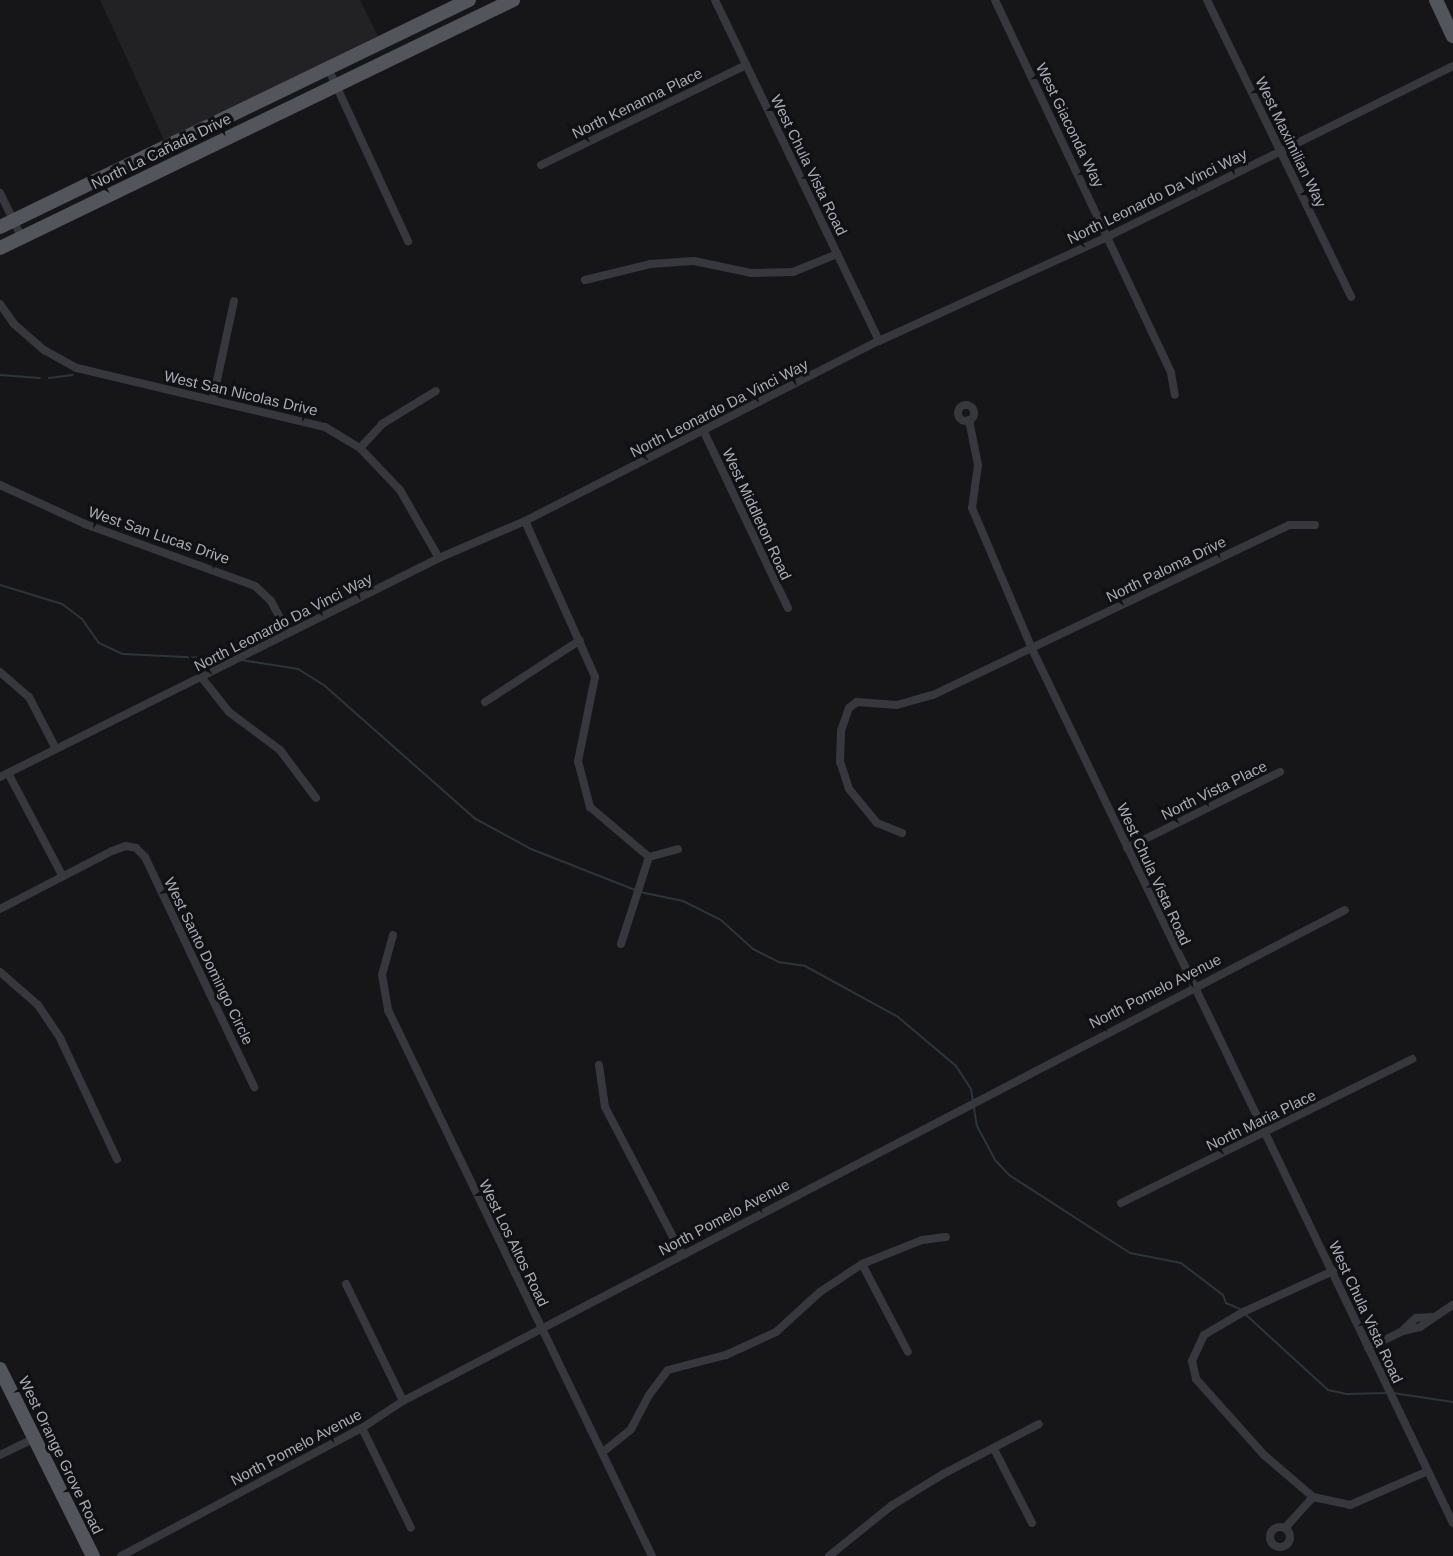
<!DOCTYPE html>
<meta charset="utf-8">
<style>
body{margin:0}
#map{position:relative;width:1453px;height:1556px;overflow:hidden;background:#161618;font-family:Helvetica,sans-serif}
div>[style]{position:absolute}
[style*='--x']{left:calc(var(--x)*1px);top:calc(var(--y)*1px);width:calc(var(--w)*1px);rotate:calc(var(--a)*1deg)}
.built>*{inset:0;background:#222225}
.stream>*{height:2px;margin:-1px;padding:0 1px;transform-origin:1px;border-radius:1px;background:#2c353c}
.minor>*{height:8px;margin:-4px;padding:0 4px;transform-origin:4px;border-radius:4px;background:#37383d}
.minor>.ring{margin:-4px;padding:0;box-sizing:content-box;background:none;border:8px solid #37383d;border-radius:50%}
.primary>*{height:14px;margin:-7px;padding:0 7px;transform-origin:7px;border-radius:7px;background:#53555c}
span{translate:-50% -50%;white-space:nowrap;text-align:center;line-height:1.15;-webkit-text-stroke:6px #111113;paint-order:stroke}
.street-label{font-size:15px;color:#a8adb8}
</style>
<div id="map">
<div class="built">
<div style="clip-path:polygon(100px 0,360px 0,378px 36px,164px 140px)"></div>
</div>
<div class="stream">
<div style="--x:0;--y:375;--w:40;--a:4.3"></div>
<div style="--x:49;--y:378;--w:24;--a:-7"></div>
<div style="--x:0;--y:585;--w:65;--a:17"></div>
<div style="--x:62;--y:604;--w:25;--a:37"></div>
<div style="--x:82;--y:619;--w:29;--a:55"></div>
<div style="--x:99;--y:643;--w:26;--a:25"></div>
<div style="--x:123;--y:654;--w:104;--a:2.8"></div>
<div style="--x:241;--y:660;--w:58;--a:9"></div>
<div style="--x:298;--y:669;--w:32;--a:32"></div>
<div style="--x:325;--y:686;--w:199;--a:41.5"></div>
<div style="--x:474;--y:818;--w:65;--a:28.5"></div>
<div style="--x:531;--y:849;--w:112;--a:21.5"></div>
<div style="--x:640;--y:892;--w:44;--a:11.8"></div>
<div style="--x:683;--y:901;--w:42;--a:26.6"></div>
<div style="--x:721;--y:920;--w:43;--a:42.2"></div>
<div style="--x:753;--y:949;--w:28;--a:27"></div>
<div style="--x:778;--y:962;--w:27;--a:8"></div>
<div style="--x:805;--y:966;--w:106;--a:28.7"></div>
<div style="--x:898;--y:1017;--w:76;--a:40.2"></div>
<div style="--x:956;--y:1066;--w:27;--a:57"></div>
<div style="--x:971;--y:1089;--w:37;--a:81"></div>
<div style="--x:977;--y:1126;--w:40;--a:62"></div>
<div style="--x:996;--y:1161;--w:19;--a:47"></div>
<div style="--x:1009;--y:1175;--w:144;--a:32.8"></div>
<div style="--x:1130;--y:1253;--w:52;--a:11.1"></div>
<div style="--x:1181;--y:1263;--w:53;--a:37.3"></div>
<div style="--x:1223;--y:1295;--w:9;--a:69"></div>
<div style="--x:1226;--y:1303;--w:15;--a:23"></div>
<div style="--x:1244;--y:1313;--w:114;--a:42.5"></div>
<div style="--x:1328;--y:1390;--w:19;--a:12"></div>
<div style="--x:1347;--y:1394;--w:41;--a:-1.4"></div>
<div style="--x:1393;--y:1393;--w:61;--a:8.5"></div>
</div>
<div class="minor">
<div style="--x:715;--y:0;--w:378;--a:64.3"></div>
<div style="--x:995;--y:0;--w:412;--a:64.7"></div>
<div style="--x:1171;--y:373;--w:22;--a:80"></div>
<div style="--x:1207;--y:0;--w:330;--a:64.1"></div>
<div style="--x:328;--y:68;--w:191;--a:65.2"></div>
<div style="--x:541;--y:165;--w:228;--a:-26"></div>
<div style="--x:0;--y:193;--w:50;--a:63.9"></div>
<div style="--x:585;--y:280;--w:67;--a:-13.8"></div>
<div style="--x:650;--y:264;--w:44;--a:-3.9"></div>
<div style="--x:694;--y:261;--w:58;--a:11.9"></div>
<div style="--x:751;--y:273;--w:42;--a:-1.4"></div>
<div style="--x:793;--y:272;--w:48;--a:-22.2"></div>
<div style="--x:0;--y:304;--w:24;--a:55"></div>
<div style="--x:14;--y:324;--w:40;--a:41"></div>
<div style="--x:44;--y:350;--w:38;--a:29"></div>
<div style="--x:77;--y:368;--w:255;--a:13.4"></div>
<div style="--x:325;--y:427;--w:41;--a:31"></div>
<div style="--x:360;--y:448;--w:58;--a:46.4"></div>
<div style="--x:400;--y:490;--w:78;--a:60.2"></div>
<div style="--x:213;--y:399;--w:100;--a:-77.9"></div>
<div class="ring" style="left:958px;top:405px;width:8px;height:8px"></div>
<div style="--x:969;--y:420;--w:46;--a:78.7"></div>
<div style="--x:978;--y:465;--w:43;--a:97.9"></div>
<div style="--x:972;--y:508;--w:153;--a:66.9"></div>
<div style="--x:1032;--y:649;--w:970;--a:64.28"></div>
<div style="--x:704;--y:432;--w:195;--a:64.5"></div>
<div style="--x:360;--y:448;--w:33;--a:-47"></div>
<div style="--x:382;--y:424;--w:63;--a:-31.4"></div>
<div style="--x:0;--y:485;--w:94;--a:24.6"></div>
<div style="--x:85;--y:524;--w:181;--a:20"></div>
<div style="--x:255;--y:586;--w:22;--a:43"></div>
<div style="--x:271;--y:601;--w:36;--a:62"></div>
<div style="--x:525;--y:521;--w:171;--a:65.8"></div>
<div style="--x:595;--y:677;--w:86;--a:101.4"></div>
<div style="--x:578;--y:761;--w:48;--a:75.4"></div>
<div style="--x:590;--y:807;--w:77;--a:40.3"></div>
<div style="--x:649;--y:857;--w:30;--a:-15"></div>
<div style="--x:0;--y:672;--w:38;--a:41"></div>
<div style="--x:29;--y:697;--w:56;--a:62.5"></div>
<div style="--x:202;--y:678;--w:43;--a:51.5"></div>
<div style="--x:229;--y:712;--w:64;--a:36.7"></div>
<div style="--x:280;--y:750;--w:60;--a:53.1"></div>
<div style="--x:485;--y:702;--w:113;--a:-33.1"></div>
<div style="--x:8;--y:773;--w:115;--a:62.1"></div>
<div style="--x:0;--y:777;--w:491;--a:-26.5"></div>
<div style="--x:439;--y:558;--w:94;--a:-23.3"></div>
<div style="--x:525;--y:521;--w:397;--a:-27"></div>
<div style="--x:879;--y:341;--w:253;--a:-24.5"></div>
<div style="--x:1109;--y:236;--w:384;--a:-26.3"></div>
<div style="--x:902;--y:833;--w:27;--a:-158"></div>
<div style="--x:877;--y:823;--w:44;--a:-129.5"></div>
<div style="--x:849;--y:789;--w:28;--a:-108"></div>
<div style="--x:840;--y:762;--w:31;--a:-88"></div>
<div style="--x:841;--y:731;--w:24;--a:-71"></div>
<div style="--x:849;--y:708;--w:10;--a:-37"></div>
<div style="--x:857;--y:702;--w:40;--a:4.3"></div>
<div style="--x:897;--y:705;--w:37;--a:-16"></div>
<div style="--x:933;--y:695;--w:395;--a:-25.5"></div>
<div style="--x:1289;--y:525;--w:26;--a:0"></div>
<div style="--x:136;--y:848;--w:13;--a:45"></div>
<div style="--x:145;--y:857;--w:255;--a:64.6"></div>
<div style="--x:1127;--y:848;--w:171;--a:-26.4"></div>
<div style="--x:0;--y:909;--w:126;--a:-27.4"></div>
<div style="--x:112;--y:851;--w:15;--a:-20"></div>
<div style="--x:126;--y:846;--w:10;--a:11"></div>
<div style="--x:393;--y:935;--w:41;--a:105.4"></div>
<div style="--x:382;--y:975;--w:36;--a:80"></div>
<div style="--x:388;--y:1010;--w:606;--a:64.2"></div>
<div style="--x:621;--y:944;--w:91;--a:-72.2"></div>
<div style="--x:0;--y:972;--w:50;--a:41"></div>
<div style="--x:38;--y:1005;--w:40;--a:56"></div>
<div style="--x:60;--y:1038;--w:134;--a:64.8"></div>
<div style="--x:599;--y:1065;--w:42;--a:81.9"></div>
<div style="--x:605;--y:1107;--w:166;--a:62.4"></div>
<div style="--x:1121;--y:1203;--w:325;--a:-26.3"></div>
<div style="--x:862;--y:1264;--w:99;--a:62.4"></div>
<div style="--x:1333;--y:1271;--w:99;--a:155.5"></div>
<div style="--x:1243;--y:1312;--w:45;--a:149.5"></div>
<div style="--x:1204;--y:1335;--w:29;--a:115"></div>
<div style="--x:1192;--y:1361;--w:18;--a:77"></div>
<div style="--x:1196;--y:1379;--w:102;--a:48.2"></div>
<div style="--x:1264;--y:1455;--w:65;--a:40.6"></div>
<div style="--x:1313;--y:1497;--w:38;--a:12"></div>
<div style="--x:1350;--y:1505;--w:83;--a:-23.5"></div>
<div style="--x:346;--y:1284;--w:130;--a:64"></div>
<div style="--x:1404;--y:1329;--w:16;--a:-43"></div>
<div style="--x:1416;--y:1318;--w:16;--a:-4"></div>
<div style="--x:1368;--y:1348;--w:39;--a:-26"></div>
<div style="--x:1403;--y:1331;--w:17;--a:-13"></div>
<div style="--x:1420;--y:1327;--w:40;--a:-34"></div>
<div style="--x:362;--y:1428;--w:111;--a:63.9"></div>
<div style="--x:994;--y:1449;--w:83;--a:62.8"></div>
<div style="--x:603;--y:1452;--w:36;--a:-39"></div>
<div style="--x:631;--y:1429;--w:38;--a:-62"></div>
<div style="--x:649;--y:1395;--w:31;--a:-53"></div>
<div style="--x:668;--y:1370;--w:60;--a:-14.5"></div>
<div style="--x:726;--y:1355;--w:55;--a:-24.7"></div>
<div style="--x:776;--y:1332;--w:59;--a:-42.3"></div>
<div style="--x:820;--y:1292;--w:50;--a:-33.7"></div>
<div style="--x:862;--y:1264;--w:65;--a:-21.8"></div>
<div style="--x:922;--y:1240;--w:24;--a:-7"></div>
<div style="--x:0;--y:1455;--w:37;--a:-26"></div>
<div class="ring" style="left:1270px;top:1527px;width:12px;height:12px"></div>
<div style="--x:1285;--y:1528;--w:42;--a:-47.9"></div>
<div style="--x:121;--y:1556;--w:273;--a:-28"></div>
<div style="--x:362;--y:1428;--w:49;--a:-33.4"></div>
<div style="--x:403;--y:1401;--w:1062;--a:-27.53"></div>
<div style="--x:829;--y:1556;--w:80;--a:-38.9"></div>
<div style="--x:891;--y:1506;--w:61;--a:-31.6"></div>
<div style="--x:943;--y:1474;--w:108;--a:-27.5"></div>
</div>
<div class="primary">
<div style="--x:1436;--y:0;--w:40;--a:65"></div>
<div style="--x:0;--y:227;--w:521;--a:-25.83"></div>
<div style="--x:0;--y:248;--w:570;--a:-25.8"></div>
<div style="--x:0;--y:1369;--w:209;--a:63.6"></div>
</div>
<div class="street-label">
<span style="left:637px;top:103px;rotate:-26deg">North Kenanna Place</span>
<span style="left:1070px;top:125px;rotate:64deg">West Giaconda Way</span>
<span style="left:1291px;top:142px;rotate:64deg">West Maximilian Way</span>
<span style="left:161px;top:151px;rotate:-26deg">North La Cañada Drive</span>
<span style="left:809px;top:165px;rotate:64deg">West Chula Vista Road</span>
<span style="left:1157px;top:196px;rotate:-26deg">North Leonardo Da Vinci Way</span>
<span style="left:241px;top:393px;rotate:13deg">West San Nicolas Drive</span>
<span style="left:719px;top:408px;rotate:-27deg">North Leonardo Da Vinci Way</span>
<span style="left:757px;top:514px;rotate:65deg">West Middleton Road</span>
<span style="left:159px;top:535px;rotate:19deg">West San Lucas Drive</span>
<span style="left:1166px;top:569px;rotate:-26deg">North Paloma Drive</span>
<span style="left:283px;top:622px;rotate:-27deg">North Leonardo Da Vinci Way</span>
<span style="left:1214px;top:790px;rotate:-26deg">North Vista Place</span>
<span style="left:1154px;top:874px;rotate:65deg">West Chula Vista Road</span>
<span style="left:209px;top:961px;rotate:64deg">West Santo Domingo Circle</span>
<span style="left:1155px;top:991px;rotate:-27deg">North Pomelo Avenue</span>
<span style="left:1261px;top:1120px;rotate:-26deg">North Maria Place</span>
<span style="left:724px;top:1217px;rotate:-28deg">North Pomelo Avenue</span>
<span style="left:514px;top:1243px;rotate:64deg">West Los Altos Road</span>
<span style="left:1366px;top:1312px;rotate:65deg">West Chula Vista Road</span>
<span style="left:296px;top:1447px;rotate:-28deg">North Pomelo Avenue</span>
<span style="left:61px;top:1455px;rotate:64deg">West Orange Grove Road</span>
</div>
</div>
